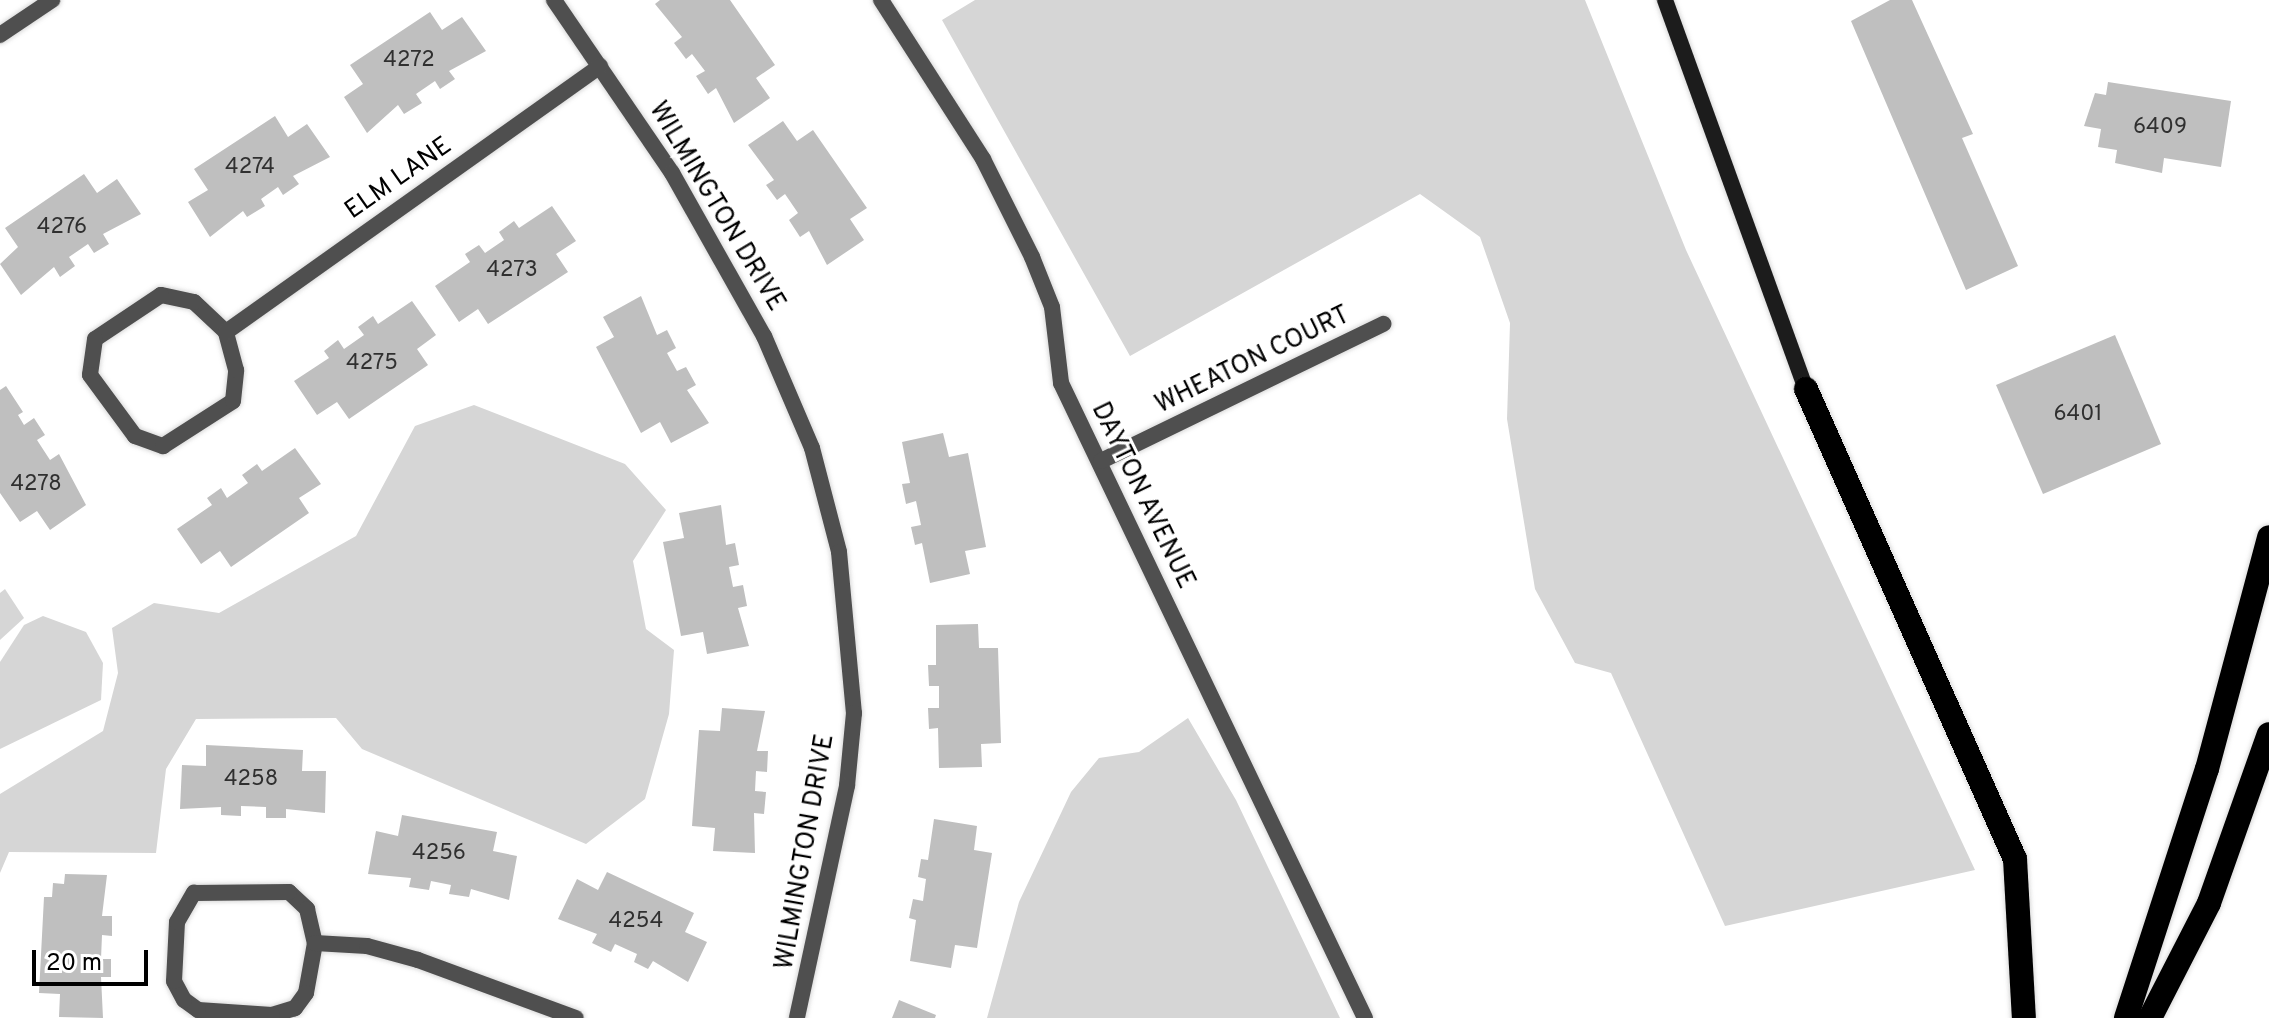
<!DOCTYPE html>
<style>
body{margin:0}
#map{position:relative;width:2269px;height:1018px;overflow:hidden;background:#fff;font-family:Overpass,sans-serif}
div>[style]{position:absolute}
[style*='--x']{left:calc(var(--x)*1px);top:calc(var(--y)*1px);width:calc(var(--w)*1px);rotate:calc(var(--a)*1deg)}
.green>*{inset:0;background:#d6d6d6}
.building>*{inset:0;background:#bfbfbf}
.roads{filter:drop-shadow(0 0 2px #dbdbdb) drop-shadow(0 0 2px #dbdbdb)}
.street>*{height:16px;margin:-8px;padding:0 8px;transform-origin:8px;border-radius:8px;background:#4f4f4f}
.secondary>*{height:16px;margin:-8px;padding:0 8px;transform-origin:8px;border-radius:8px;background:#1c1c1c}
.highway>*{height:24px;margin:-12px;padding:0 12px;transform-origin:12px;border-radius:12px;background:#000}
span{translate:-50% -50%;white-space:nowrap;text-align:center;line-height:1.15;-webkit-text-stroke:6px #fff;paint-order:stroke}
.number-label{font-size:22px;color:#303030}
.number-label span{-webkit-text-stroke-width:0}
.street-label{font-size:26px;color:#000}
.scale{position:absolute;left:32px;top:950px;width:116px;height:36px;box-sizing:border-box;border:4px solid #000;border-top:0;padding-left:10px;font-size:24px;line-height:28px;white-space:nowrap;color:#000;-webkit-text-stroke:6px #fff;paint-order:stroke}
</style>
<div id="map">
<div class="green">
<div style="clip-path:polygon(975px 0,1585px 0,1686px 250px,1975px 870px,1725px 926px,1611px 673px,1575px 663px,1535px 589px,1507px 419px,1510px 323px,1480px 237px,1420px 194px,1130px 356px,942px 20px)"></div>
<div style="clip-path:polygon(474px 405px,625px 464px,666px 510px,633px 561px,646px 629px,674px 650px,669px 714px,645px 799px,586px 844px,362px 749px,336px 718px,196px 719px,166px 769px,156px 853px,9px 852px,0 873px,0 794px,103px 731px,118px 673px,112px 628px,154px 603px,219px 613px,356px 536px,415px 426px)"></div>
<div style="clip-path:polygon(5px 589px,24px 618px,0 640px,0 593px)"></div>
<div style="clip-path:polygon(43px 616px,86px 632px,103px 663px,101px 700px,0 749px,0 662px,24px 625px)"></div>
<div style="clip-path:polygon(1188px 718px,1236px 800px,1340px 1018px,987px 1018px,1019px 902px,1071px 792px,1099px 758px,1139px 752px)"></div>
</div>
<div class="building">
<div style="clip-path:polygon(660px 0,730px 0,775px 65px,756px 78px,770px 98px,734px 123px,716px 88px,708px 94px,696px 76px,705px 71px,692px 54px,686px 59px,674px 43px,682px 37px,655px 4px)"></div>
<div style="clip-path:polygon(1890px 0,1912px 0,1973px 134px,1962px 138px,2018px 266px,1966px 290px,1851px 21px)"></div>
<div style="clip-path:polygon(430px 12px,442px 30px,462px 17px,486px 51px,449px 71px,455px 79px,440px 89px,435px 81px,416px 94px,422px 103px,404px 114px,398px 105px,367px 133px,344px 97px,363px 84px,350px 65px)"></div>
<div style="clip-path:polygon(2108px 82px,2231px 101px,2221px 167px,2164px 158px,2162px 173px,2115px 163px,2117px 150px,2098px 147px,2101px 129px,2084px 126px,2095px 93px,2106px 95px)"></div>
<div style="clip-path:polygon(275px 116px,288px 137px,307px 124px,330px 157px,293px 176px,299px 184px,283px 195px,278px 187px,261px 199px,265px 206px,247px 217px,243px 211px,210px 237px,188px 202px,208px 190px,194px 169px)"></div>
<div style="clip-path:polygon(783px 121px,797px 141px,813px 130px,867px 208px,850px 219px,864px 240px,827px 265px,809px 231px,800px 237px,789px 220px,798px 213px,785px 194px,777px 200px,766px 185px,774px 180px,748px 145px)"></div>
<div style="clip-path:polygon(84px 174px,97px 193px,117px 179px,141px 214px,103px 234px,109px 244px,94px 253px,88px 244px,69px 257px,75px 266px,60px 277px,54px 267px,21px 295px,0 264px,18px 247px,5px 228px)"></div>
<div style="clip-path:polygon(552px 206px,576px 241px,556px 254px,568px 272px,488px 324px,478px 309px,459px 322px,435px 286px,470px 262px,465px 254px,479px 245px,485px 253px,504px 240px,499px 232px,514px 221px,519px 228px)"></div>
<div style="clip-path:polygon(641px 296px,657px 335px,667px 330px,676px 348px,667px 353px,677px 371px,686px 367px,696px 385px,687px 390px,709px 423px,671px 443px,660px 422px,641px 433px,596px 347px,614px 337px,603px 317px)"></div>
<div style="clip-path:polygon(412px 301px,436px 335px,417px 349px,428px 365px,349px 419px,337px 402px,317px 415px,294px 381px,329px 358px,324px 351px,338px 340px,344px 349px,364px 335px,358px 327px,373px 316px,378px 324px)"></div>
<div style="clip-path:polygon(2115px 335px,2161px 444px,2043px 494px,1996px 385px)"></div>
<div style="clip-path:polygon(6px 386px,23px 412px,18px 415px,24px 425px,34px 418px,45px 435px,37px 440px,50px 460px,59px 454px,86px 505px,50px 530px,37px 511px,20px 522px,0 493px,0 390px)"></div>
<div style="clip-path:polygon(943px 433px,949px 457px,968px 453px,986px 547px,965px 551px,970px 574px,930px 583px,922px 543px,915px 545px,911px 527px,921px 525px,916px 501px,906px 504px,902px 484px,910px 483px,902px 442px)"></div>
<div style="clip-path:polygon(295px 448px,321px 484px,299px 498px,309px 513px,231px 567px,220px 551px,201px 564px,177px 529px,212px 505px,207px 498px,221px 488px,227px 498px,248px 483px,242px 475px,257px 464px,262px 471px)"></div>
<div style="clip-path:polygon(721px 505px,726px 545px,735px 543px,739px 565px,729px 567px,733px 587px,743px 585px,747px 606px,738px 608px,749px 646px,707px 654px,703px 632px,681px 636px,663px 542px,684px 538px,679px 513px)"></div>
<div style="clip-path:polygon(978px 624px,979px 648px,998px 648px,1001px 743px,981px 744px,982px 767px,939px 768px,938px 728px,929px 729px,928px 708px,939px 708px,939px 686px,929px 686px,928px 665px,936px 665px,936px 625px)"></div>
<div style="clip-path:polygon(722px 708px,765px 711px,757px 751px,768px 751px,767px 772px,756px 771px,755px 791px,766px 792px,764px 814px,754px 813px,755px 853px,713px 851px,715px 828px,692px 826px,699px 730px,720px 731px)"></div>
<div style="clip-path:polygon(206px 745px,303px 750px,302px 771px,326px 771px,325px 813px,286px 809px,286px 818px,266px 818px,266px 807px,241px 806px,241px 816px,221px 815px,221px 807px,180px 809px,182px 765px,206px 766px)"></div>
<div style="clip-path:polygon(402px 815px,497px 832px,493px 851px,517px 856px,509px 900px,471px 889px,469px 897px,449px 894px,451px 885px,431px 881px,429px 890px,409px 887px,411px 878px,368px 874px,376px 831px,398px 836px)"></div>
<div style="clip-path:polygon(934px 819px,977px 826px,974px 850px,992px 853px,977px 948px,955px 945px,951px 968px,910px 961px,916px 920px,909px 918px,913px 899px,923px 901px,926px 879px,918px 877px,921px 859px,928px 860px)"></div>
<div style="clip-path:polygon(607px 872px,694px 913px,685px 932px,707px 942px,688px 982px,653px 961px,648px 969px,634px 962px,637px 954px,615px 944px,611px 952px,592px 943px,597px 934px,558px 919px,577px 879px,598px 890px)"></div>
<div style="clip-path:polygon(65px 874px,107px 875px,102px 916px,112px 916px,112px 936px,102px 935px,101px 959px,111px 959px,111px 977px,101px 977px,103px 1018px,59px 1017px,60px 994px,39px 993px,44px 897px,52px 897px,53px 883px,64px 884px)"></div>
<div style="clip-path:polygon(899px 1000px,936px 1015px,935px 1018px,892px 1018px)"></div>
</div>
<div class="roads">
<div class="street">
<div style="--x:554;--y:0;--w:209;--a:55.7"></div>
<div style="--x:672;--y:173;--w:187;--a:60.6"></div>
<div style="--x:764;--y:336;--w:122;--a:66.8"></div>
<div style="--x:812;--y:448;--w:107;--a:75.4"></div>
<div style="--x:839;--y:552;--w:162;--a:84.7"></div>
<div style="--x:854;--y:713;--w:73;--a:95.5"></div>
<div style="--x:847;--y:786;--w:237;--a:102.2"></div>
<div style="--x:881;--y:0;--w:189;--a:57.3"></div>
<div style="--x:983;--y:159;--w:110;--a:63.4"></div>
<div style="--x:1032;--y:257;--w:54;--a:68.2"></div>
<div style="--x:1052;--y:307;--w:77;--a:83.2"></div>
<div style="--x:1061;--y:383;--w:704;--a:64.42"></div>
<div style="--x:0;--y:35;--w:63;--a:-33.9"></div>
<div style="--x:226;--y:332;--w:44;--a:-136.8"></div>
<div style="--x:194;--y:302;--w:34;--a:-168"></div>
<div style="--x:161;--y:295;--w:79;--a:146.3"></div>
<div style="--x:95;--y:339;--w:36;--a:98"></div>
<div style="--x:90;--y:375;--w:76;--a:53.6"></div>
<div style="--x:135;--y:436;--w:30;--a:20"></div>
<div style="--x:163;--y:446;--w:83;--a:-32.7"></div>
<div style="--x:233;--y:401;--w:31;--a:-84"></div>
<div style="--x:236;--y:370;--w:39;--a:-105"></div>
<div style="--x:226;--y:332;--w:459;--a:-35.4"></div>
<div style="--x:1101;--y:461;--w:314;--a:-25.9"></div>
<div style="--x:289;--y:892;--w:25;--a:43"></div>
<div style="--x:307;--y:909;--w:35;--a:77"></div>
<div style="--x:315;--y:943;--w:51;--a:100.2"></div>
<div style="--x:306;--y:993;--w:19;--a:126"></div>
<div style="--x:295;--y:1008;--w:24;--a:163"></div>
<div style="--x:272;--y:1015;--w:74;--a:-176.1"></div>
<div style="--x:198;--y:1010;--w:17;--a:-144"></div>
<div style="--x:184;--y:1000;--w:21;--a:-118"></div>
<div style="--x:174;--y:981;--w:59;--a:-87.1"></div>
<div style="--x:177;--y:922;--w:34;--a:-60"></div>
<div style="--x:194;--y:893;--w:95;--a:-0.6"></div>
<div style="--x:315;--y:943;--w:52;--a:3.3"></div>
<div style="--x:367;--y:946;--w:53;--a:15.4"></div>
<div style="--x:418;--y:960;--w:168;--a:20.2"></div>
</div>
<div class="secondary">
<div style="--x:1665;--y:0;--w:414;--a:70.1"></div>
</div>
<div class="highway">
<div style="--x:1806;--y:389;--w:514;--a:66.03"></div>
<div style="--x:2015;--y:859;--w:159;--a:86.8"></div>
<div style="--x:2126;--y:1018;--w:262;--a:-72"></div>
<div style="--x:2207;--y:769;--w:240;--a:-75"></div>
<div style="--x:2150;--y:1018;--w:129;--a:-62.8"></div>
<div style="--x:2209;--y:903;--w:179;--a:-70.5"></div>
</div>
</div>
<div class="number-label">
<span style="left:409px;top:61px">4272</span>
<span style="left:2160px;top:128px">6409</span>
<span style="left:250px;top:168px">4274</span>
<span style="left:62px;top:228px">4276</span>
<span style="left:512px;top:271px">4273</span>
<span style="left:372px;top:364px">4275</span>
<span style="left:2078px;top:415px">6401</span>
<span style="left:36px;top:485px">4278</span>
<span style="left:251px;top:780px">4258</span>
<span style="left:439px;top:854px">4256</span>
<span style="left:636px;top:922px">4254</span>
</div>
<div class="street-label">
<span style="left:399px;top:179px;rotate:-35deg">ELM LANE</span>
<span style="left:716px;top:207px;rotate:59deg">WILMINGTON DRIVE</span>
<span style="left:1253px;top:361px;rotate:-26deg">WHEATON COURT</span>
<span style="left:1142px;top:496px;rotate:64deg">DAYTON AVENUE</span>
<span style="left:806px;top:852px;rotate:-80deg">WILMINGTON DRIVE</span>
</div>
<div class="scale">20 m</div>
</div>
